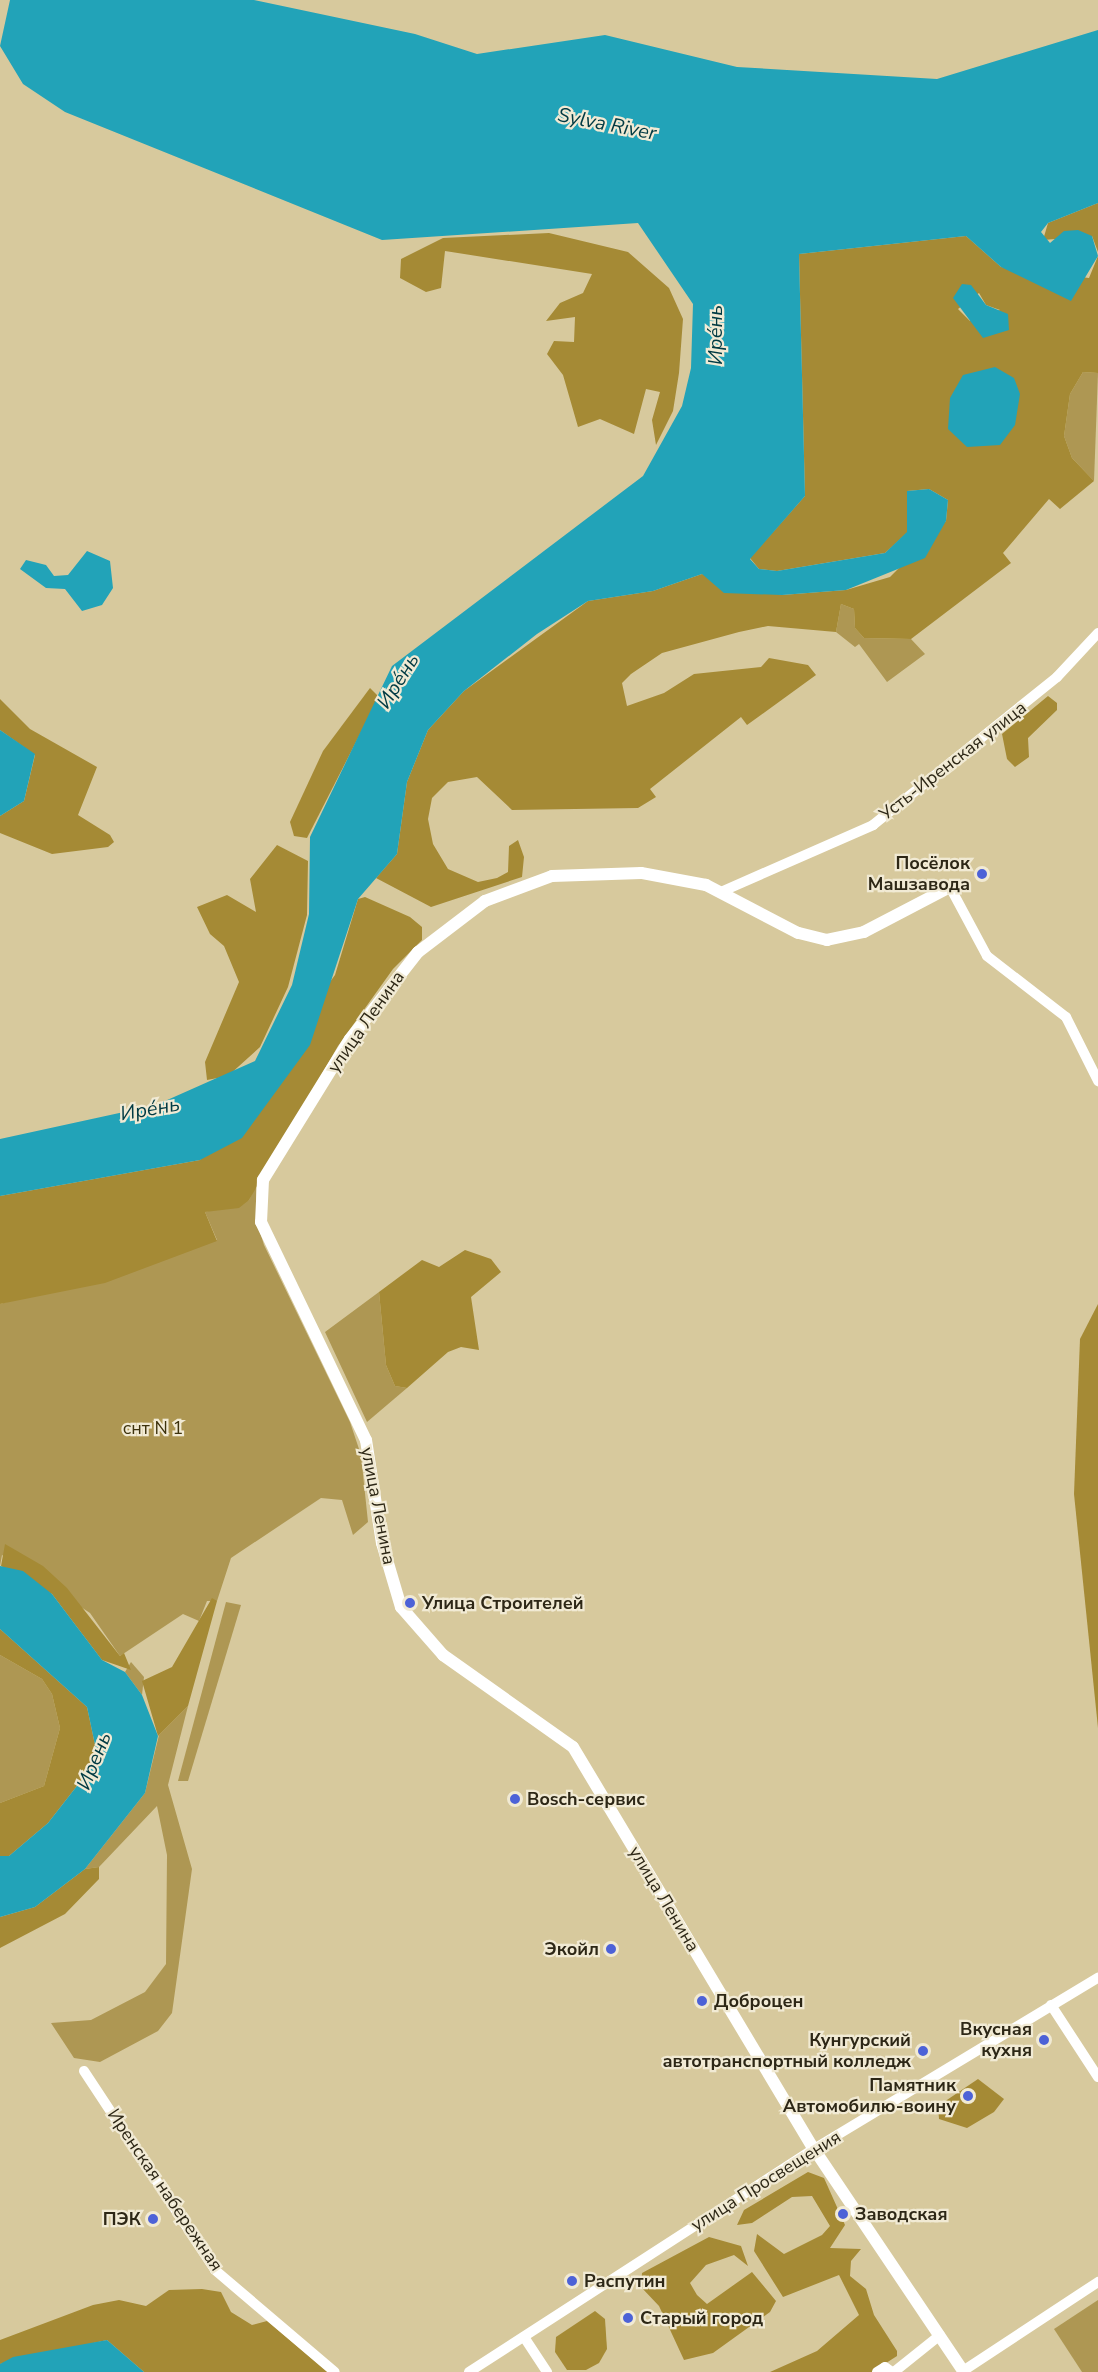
<!DOCTYPE html>
<meta charset="utf-8">
<style>
body{margin:0}
#map{position:relative;width:1098px;height:2372px;overflow:hidden;background:#d7c99d;font-family:"Nunito Sans",sans-serif}
div>[style]{position:absolute}
[style*='--x']{left:calc(var(--x)*1px);top:calc(var(--y)*1px);width:calc(var(--w)*1px);rotate:calc(var(--a)*1deg)}
.green>*{inset:0;background:#ae9753}
.forest>*{inset:0;background:#a58a35}
.water>*{inset:0;background:#22a3b8}
.minor>*{height:10px;margin:-5px;padding:0 5px;transform-origin:5px;border-radius:5px;background:#fff}
.tertiary>*{height:12px;margin:-6px;padding:0 6px;transform-origin:6px;border-radius:6px;background:#fff}
.dots>*{width:16px;height:16px;translate:-50% -50%;box-sizing:border-box;border:3px solid #f1ead4;border-radius:50%}
span{translate:-50% -50%;white-space:nowrap;text-align:center;line-height:1.15;-webkit-text-stroke:4.5px #f1ead4;paint-order:stroke}
.street-label{font-size:18px;color:#2d2716}
.poi-label{font-size:18px;color:#2d2716;font-weight:700}
.right{translate:-100% -50%;text-align:right}
.left{translate:0 -50%;text-align:left}
.park-label{font-size:18px;color:#3d320d}
.water-label{font-size:20px;color:#013a43;font-style:italic}
</style>
<div id="map">
<div class="green">
<div style="clip-path:polygon(1083px 372px,1098px 373px,1094px 481px,1072px 458px,1064px 436px,1070px 394px)"></div>
<div style="clip-path:polygon(841px 604px,854px 609px,855px 628px,864px 638px,911px 639px,925px 654px,887px 682px,859px 644px,855px 647px,836px 632px)"></div>
<div style="clip-path:polygon(256px 1185px,256px 1219px,264px 1245px,350px 1422px,361px 1455px,368px 1522px,353px 1535px,342px 1500px,321px 1498px,231px 1558px,217px 1601px,207px 1601px,199px 1621px,183px 1614px,120px 1656px,90px 1613px,2px 1555px,0 1566px,0 1304px,217px 1240px,205px 1212px,249px 1200px)"></div>
<div style="clip-path:polygon(379px 1292px,386px 1365px,395px 1386px,407px 1388px,367px 1422px,325px 1332px)"></div>
<div style="clip-path:polygon(226px 1602px,241px 1605px,188px 1781px,178px 1781px)"></div>
<div style="clip-path:polygon(0 1655px,42px 1679px,52px 1694px,60px 1728px,44px 1786px,0 1803px)"></div>
<div style="clip-path:polygon(131px 1662px,144px 1677px,142px 1695px,125px 1672px)"></div>
<div style="clip-path:polygon(188px 1706px,168px 1785px,192px 1869px,172px 2013px,158px 2031px,100px 2062px,74px 2058px,51px 2023px,91px 2020px,145px 1992px,166px 1964px,167px 1855px,157px 1806px,99px 1867px,85px 1869px,145px 1793px,159px 1735px)"></div>
<div style="clip-path:polygon(1098px 2300px,1098px 2372px,1082px 2372px,1054px 2329px)"></div>
</div>
<div class="forest">
<div style="clip-path:polygon(1098px 203px,1098px 252px,1092px 236px,1043px 240px,1048px 223px)"></div>
<div style="clip-path:polygon(549px 233px,628px 252px,669px 288px,683px 319px,679px 373px,673px 411px,656px 445px,652px 420px,660px 392px,646px 389px,634px 434px,600px 419px,578px 427px,563px 375px,547px 354px,554px 341px,574px 342px,575px 317px,546px 321px,560px 303px,583px 293px,592px 274px,445px 251px,441px 288px,426px 292px,400px 278px,401px 259px,443px 238px)"></div>
<div style="clip-path:polygon(evenodd,966px 236px,1001px 267px,1089px 278px,1098px 256px,1098px 373px,1083px 372px,1070px 394px,1064px 436px,1072px 458px,1094px 481px,1060px 509px,1049px 499px,1003px 553px,1011px 563px,911px 639px,864px 638px,855px 628px,854px 609px,841px 604px,836px 632px,768px 626px,739px 632px,662px 653px,631px 674px,622px 683px,627px 706px,664px 693px,694px 674px,761px 667px,769px 658px,808px 665px,816px 675px,747px 725px,741px 717px,650px 789px,656px 797px,638px 808px,512px 810px,477px 777px,448px 782px,432px 798px,428px 819px,433px 844px,448px 869px,478px 882px,497px 878px,508px 872px,509px 846px,518px 840px,524px 857px,522px 877px,431px 907px,376px 878px,397px 854px,407px 782px,428px 730px,464px 691px,588px 601px,653px 591px,702px 574px,782px 595px,846px 590px,890px 577px,946px 521px,948px 500px,929px 489px,907px 491px,908px 532px,885px 553px,777px 571px,759px 569px,750px 558px,805px 496px,799px 254px,966px 236px,979px 293px,986px 305px,1000px 310px,970px 321px,958px 309px,979px 293px)"></div>
<div style="clip-path:polygon(370px 688px,379px 697px,307px 838px,294px 836px,290px 822px,323px 751px)"></div>
<div style="clip-path:polygon(1048px 696px,1057px 703px,1057px 710px,1028px 738px,1029px 757px,1015px 767px,1007px 759px,1002px 734px)"></div>
<div style="clip-path:polygon(0 699px,30px 729px,97px 767px,78px 815px,110px 835px,114px 842px,108px 847px,52px 854px,0 833px,0 816px,24px 801px,35px 755px,0 730px)"></div>
<div style="clip-path:polygon(277px 845px,308px 861px,307px 915px,288px 987px,260px 1047px,228px 1076px,207px 1080px,205px 1062px,239px 982px,224px 946px,210px 934px,197px 907px,227px 895px,256px 912px,250px 879px)"></div>
<div style="clip-path:polygon(365px 897px,410px 917px,422px 927px,422px 940px,393px 969px,338px 1046px,249px 1200px,239px 1208px,205px 1212px,217px 1241px,105px 1283px,0 1304px,0 1196px,200px 1160px,335px 975px,358px 899px)"></div>
<div style="clip-path:polygon(465px 1250px,491px 1259px,501px 1272px,471px 1297px,479px 1350px,461px 1347px,448px 1352px,407px 1388px,395px 1386px,386px 1365px,379px 1292px,422px 1260px,439px 1267px)"></div>
<div style="clip-path:polygon(1098px 1304px,1098px 1728px,1074px 1494px,1080px 1339px)"></div>
<div style="clip-path:polygon(5px 1544px,43px 1566px,67px 1588px,120px 1656px,124px 1653px,131px 1670px,102px 1660px,52px 1594px,1px 1566px)"></div>
<div style="clip-path:polygon(212px 1598px,217px 1601px,188px 1706px,158px 1736px,142px 1681px,172px 1667px)"></div>
<div style="clip-path:polygon(0 1629px,87px 1707px,98px 1759px,48px 1823px,9px 1856px,0 1856px,0 1803px,44px 1786px,60px 1728px,52px 1694px,42px 1679px,0 1655px)"></div>
<div style="clip-path:polygon(99px 1867px,99px 1879px,65px 1914px,0 1948px,0 1917px,35px 1907px,85px 1869px)"></div>
<div style="clip-path:polygon(978px 2079px,1004px 2099px,994px 2112px,967px 2128px,939px 2119px,938px 2106px)"></div>
<div style="clip-path:polygon(808px 2172px,824px 2178px,845px 2225px,830px 2248px,861px 2249px,851px 2261px,850px 2276px,866px 2289px,874px 2315px,897px 2351px,897px 2356px,872px 2372px,770px 2372px,817px 2351px,859px 2315px,839px 2275px,783px 2297px,754px 2251px,757px 2234px,784px 2254px,822px 2235px,830px 2226px,812px 2196px,792px 2197px,752px 2223px,737px 2225px,744px 2210px)"></div>
<div style="clip-path:polygon(709px 2237px,741px 2246px,748px 2266px,734px 2255px,706px 2265px,690px 2283px,697px 2295px,707px 2304px,752px 2272px,776px 2301px,770px 2312px,713px 2353px,684px 2360px,659px 2306px,641px 2287px,642px 2273px)"></div>
<div style="clip-path:polygon(202px 2289px,221px 2292px,231px 2312px,252px 2325px,267px 2321px,328px 2372px,144px 2372px,107px 2340px,0 2364px,0 2340px,93px 2305px,119px 2300px,146px 2306px,169px 2290px)"></div>
<div style="clip-path:polygon(595px 2311px,605px 2319px,607px 2349px,599px 2363px,586px 2370px,567px 2370px,555px 2352px,556px 2337px)"></div>
</div>
<div class="water">
<div style="clip-path:polygon(10px 0,254px 0,415px 34px,477px 54px,605px 35px,737px 67px,937px 79px,1098px 30px,1098px 203px,1048px 223px,1041px 232px,1050px 243px,1064px 231px,1078px 230px,1092px 236px,1098px 256px,1071px 301px,1001px 267px,966px 236px,799px 254px,805px 496px,750px 559px,759px 569px,777px 571px,885px 553px,907px 532px,907px 491px,929px 489px,948px 500px,946px 521px,925px 558px,846px 590px,782px 595px,724px 593px,702px 574px,653px 591px,588px 601px,537px 634px,464px 691px,428px 730px,407px 782px,397px 854px,358px 899px,310px 1045px,242px 1138px,200px 1160px,0 1196px,0 1139px,156px 1105px,255px 1061px,292px 985px,309px 914px,310px 837px,392px 666px,643px 476px,682px 406px,691px 368px,693px 304px,638px 223px,382px 240px,65px 112px,23px 84px,0 46px)"></div>
<div style="clip-path:polygon(962px 284px,971px 285px,986px 305px,1008px 314px,1009px 330px,983px 338px,953px 298px)"></div>
<div style="clip-path:polygon(995px 367px,1014px 378px,1020px 394px,1015px 425px,1000px 445px,967px 447px,948px 429px,950px 398px,963px 375px)"></div>
<div style="clip-path:polygon(87px 551px,110px 561px,113px 588px,102px 605px,82px 611px,65px 589px,46px 588px,20px 569px,26px 560px,46px 565px,54px 576px,68px 575px)"></div>
<div style="clip-path:polygon(0 730px,35px 754px,24px 801px,0 816px)"></div>
<div style="clip-path:polygon(0 1566px,23px 1571px,52px 1594px,102px 1660px,125px 1672px,142px 1695px,158px 1736px,145px 1793px,85px 1869px,35px 1907px,0 1917px,0 1856px,9px 1856px,48px 1823px,98px 1759px,87px 1707px,0 1629px)"></div>
<div style="clip-path:polygon(107px 2340px,144px 2372px,0 2372px,0 2364px,13px 2357px)"></div>
</div>
<div class="minor">
<div style="--x:950;--y:887;--w:78;--a:61.8"></div>
<div style="--x:987;--y:956;--w:100;--a:37.7"></div>
<div style="--x:1066;--y:1017;--w:72;--a:63.4"></div>
<div style="--x:723;--y:891;--w:164;--a:-23.7"></div>
<div style="--x:873;--y:825;--w:236;--a:-38.8"></div>
<div style="--x:1057;--y:677;--w:60;--a:-47"></div>
<div style="--x:1051;--y:2005;--w:86;--a:56.9"></div>
<div style="--x:84;--y:2071;--w:238;--a:56.6"></div>
<div style="--x:215;--y:2270;--w:157;--a:40.4"></div>
<div style="--x:524;--y:2337;--w:42;--a:56.7"></div>
<div style="--x:963;--y:2371;--w:162;--a:-33.4"></div>
<div style="--x:469;--y:2372;--w:411;--a:-32.9"></div>
<div style="--x:814;--y:2149;--w:332;--a:-31.1"></div>
<div style="--x:877;--y:2372;--w:9;--a:-32"></div>
<div style="--x:885;--y:2367;--w:9;--a:36"></div>
<div style="--x:894;--y:2372;--w:59;--a:-38.8"></div>
</div>
<div class="tertiary">
<div style="--x:950;--y:887;--w:97;--a:152.4"></div>
<div style="--x:864;--y:932;--w:38;--a:168"></div>
<div style="--x:827;--y:940;--w:30;--a:-166"></div>
<div style="--x:798;--y:933;--w:104;--a:-152.4"></div>
<div style="--x:706;--y:885;--w:66;--a:-169.5"></div>
<div style="--x:641;--y:873;--w:89;--a:178.1"></div>
<div style="--x:552;--y:876;--w:72;--a:159.5"></div>
<div style="--x:485;--y:901;--w:84;--a:142.7"></div>
<div style="--x:418;--y:952;--w:110;--a:128"></div>
<div style="--x:350;--y:1039;--w:166;--a:121.7"></div>
<div style="--x:263;--y:1180;--w:42;--a:92.7"></div>
<div style="--x:261;--y:1222;--w:242;--a:64.3"></div>
<div style="--x:366;--y:1440;--w:104;--a:81.2"></div>
<div style="--x:382;--y:1543;--w:67;--a:73.5"></div>
<div style="--x:401;--y:1607;--w:64;--a:48.8"></div>
<div style="--x:443;--y:1655;--w:159;--a:35.3"></div>
<div style="--x:573;--y:1747;--w:469;--a:59.1"></div>
<div style="--x:814;--y:2149;--w:269;--a:56.1"></div>
</div>
<div class="dots">
<div style="left:982px;top:874px;background:#4d62d7"></div>
<div style="left:410px;top:1603px;background:#4d62d7"></div>
<div style="left:515px;top:1799px;background:#4d62d7"></div>
<div style="left:611px;top:1949px;background:#4d62d7"></div>
<div style="left:702px;top:2001px;background:#4d62d7"></div>
<div style="left:1044px;top:2040px;background:#4d62d7"></div>
<div style="left:923px;top:2051px;background:#4d62d7"></div>
<div style="left:968px;top:2096px;background:#4d62d7"></div>
<div style="left:843px;top:2214px;background:#4d62d7"></div>
<div style="left:153px;top:2219px;background:#4d62d7"></div>
<div style="left:572px;top:2281px;background:#4d62d7"></div>
<div style="left:628px;top:2318px;background:#4d62d7"></div>
</div>
<div class="street-label">
<span style="left:953px;top:761px;rotate:-38deg">Усть-Иренская улица</span>
<span style="left:366px;top:1022px;rotate:-55deg">улица Ленина</span>
<span style="left:378px;top:1506px;rotate:79deg">улица Ленина</span>
<span style="left:664px;top:1899px;rotate:59deg">улица Ленина</span>
<span style="left:766px;top:2181px;rotate:-32deg">улица Просвещения</span>
<span style="left:165px;top:2190px;rotate:56deg">Иренская набережная</span>
</div>
<div class="poi-label">
<span class="right" style="left:970px;top:874px">Посёлок<br>Машзавода</span>
<span class="left" style="left:422px;top:1603px">Улица Строителей</span>
<span class="left" style="left:527px;top:1799px">Bosch-сервис</span>
<span class="right" style="left:599px;top:1949px">Экойл</span>
<span class="left" style="left:714px;top:2001px">Доброцен</span>
<span class="right" style="left:1032px;top:2040px">Вкусная<br>кухня</span>
<span class="right" style="left:911px;top:2051px">Кунгурский<br>автотранспортный колледж</span>
<span class="right" style="left:956px;top:2096px">Памятник<br>Автомобилю-воину</span>
<span class="left" style="left:855px;top:2214px">Заводская</span>
<span class="right" style="left:141px;top:2219px">ПЭК</span>
<span class="left" style="left:584px;top:2281px">Распутин</span>
<span class="left" style="left:640px;top:2318px">Старый город</span>
</div>
<div class="park-label">
<span style="left:153px;top:1428px">снт N 1</span>
</div>
<div class="water-label">
<span style="left:607px;top:124px;rotate:11deg">Sylva River</span>
<span style="left:715px;top:335px;rotate:-90deg">Ире́нь</span>
<span style="left:398px;top:681px;rotate:-58deg">Ире́нь</span>
<span style="left:150px;top:1109px;rotate:-10deg">Ире́нь</span>
<span style="left:94px;top:1761px;rotate:-68deg">Ирень</span>
</div>
</div>
